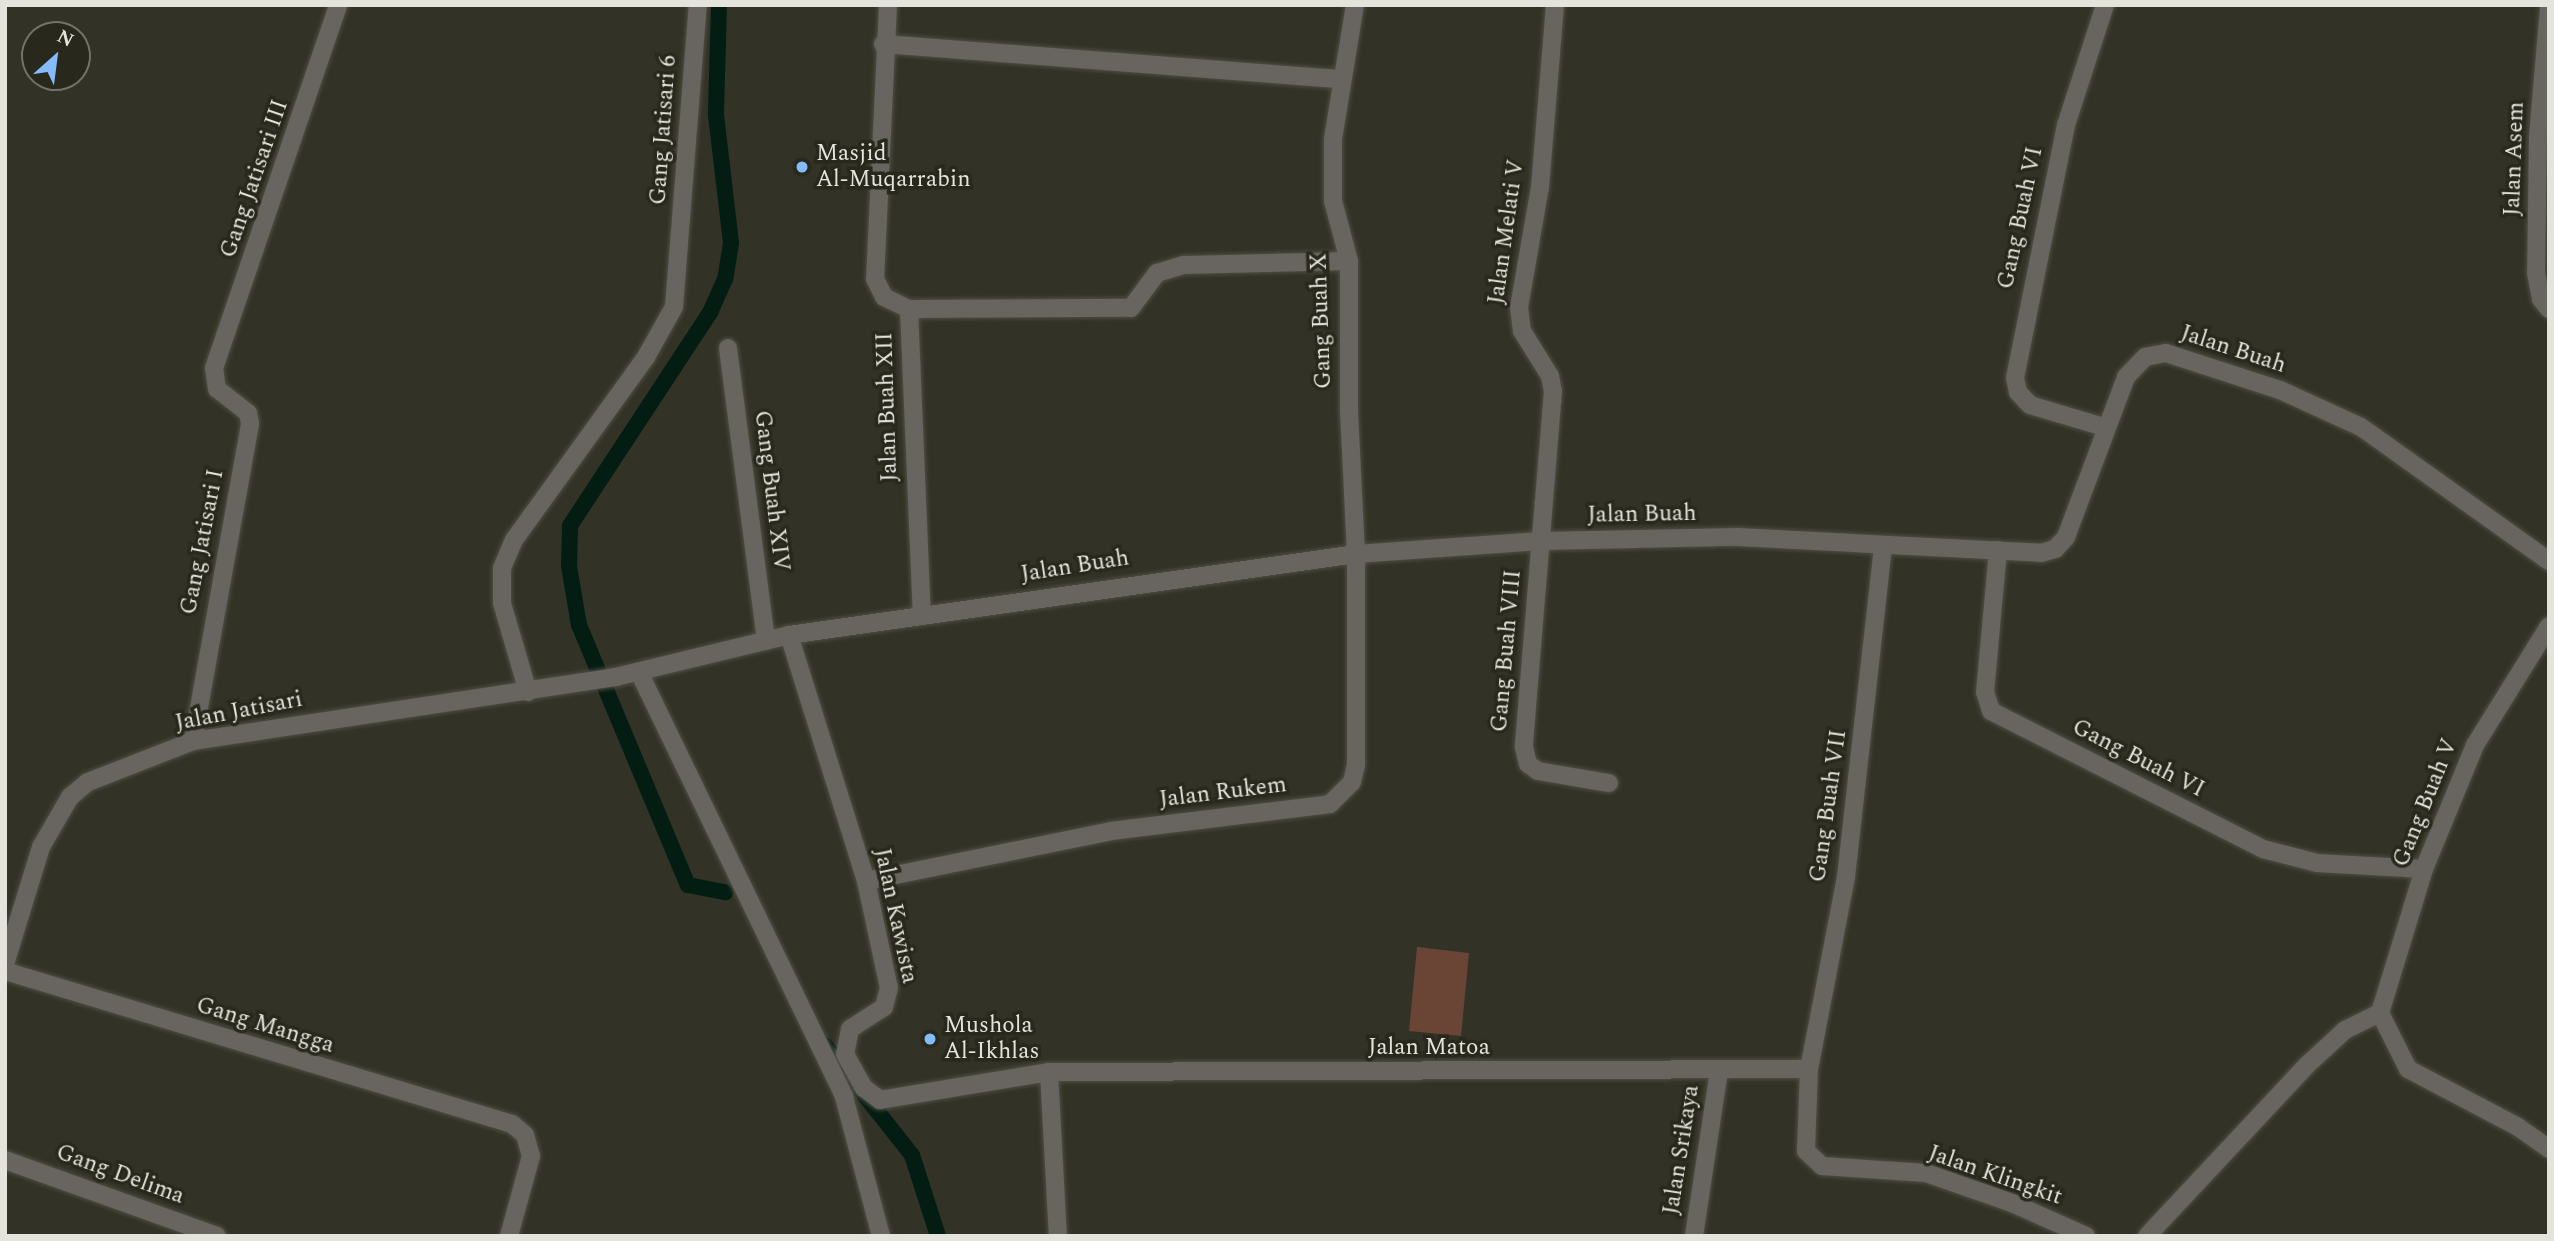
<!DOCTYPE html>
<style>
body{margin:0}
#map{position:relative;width:2554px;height:1241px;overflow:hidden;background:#323226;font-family:Spectral,serif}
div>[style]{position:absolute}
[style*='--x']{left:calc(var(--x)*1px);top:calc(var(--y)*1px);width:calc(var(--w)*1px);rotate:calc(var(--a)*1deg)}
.green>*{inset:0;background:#6a4535}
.stream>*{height:16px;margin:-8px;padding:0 8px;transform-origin:8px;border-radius:8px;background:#031d13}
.roads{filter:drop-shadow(0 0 2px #4e4e43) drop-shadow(0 0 2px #4e4e43)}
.minor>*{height:18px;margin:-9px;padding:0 9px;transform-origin:9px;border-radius:9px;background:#686460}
.dots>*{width:19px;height:19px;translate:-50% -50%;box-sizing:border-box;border:4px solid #28281c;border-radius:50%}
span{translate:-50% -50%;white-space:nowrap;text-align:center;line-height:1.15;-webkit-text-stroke:7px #28281c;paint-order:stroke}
.street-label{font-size:23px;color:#e4e4dd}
.poi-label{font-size:23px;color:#e4e4dd}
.left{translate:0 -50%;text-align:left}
.frame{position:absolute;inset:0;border:7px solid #e4e4dd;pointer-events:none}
.north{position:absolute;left:21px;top:21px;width:70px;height:70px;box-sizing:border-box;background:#28281c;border:2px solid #737369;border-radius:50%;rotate:28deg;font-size:19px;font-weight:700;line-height:28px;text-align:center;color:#e4e4dd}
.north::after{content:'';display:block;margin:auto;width:24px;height:32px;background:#86bbfb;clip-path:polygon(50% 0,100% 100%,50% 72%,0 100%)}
</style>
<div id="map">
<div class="green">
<div style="clip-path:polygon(1417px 947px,1469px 953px,1461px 1036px,1409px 1031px)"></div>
</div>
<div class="stream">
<div style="--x:719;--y:5;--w:110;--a:91.6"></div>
<div style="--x:716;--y:115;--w:129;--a:83.3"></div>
<div style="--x:731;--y:243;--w:36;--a:99"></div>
<div style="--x:725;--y:279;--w:35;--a:114"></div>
<div style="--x:711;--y:311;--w:257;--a:123.3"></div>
<div style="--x:570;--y:526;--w:40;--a:91.4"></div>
<div style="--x:569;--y:566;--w:60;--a:80.4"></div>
<div style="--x:579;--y:625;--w:282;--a:67.3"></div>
<div style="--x:688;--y:885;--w:38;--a:11"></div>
<div style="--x:825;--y:1045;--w:140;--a:51.7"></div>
<div style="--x:912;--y:1155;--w:85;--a:72.2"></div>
</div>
<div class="roads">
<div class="minor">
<div style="--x:888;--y:5;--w:274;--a:92.7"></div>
<div style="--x:875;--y:279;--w:20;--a:63"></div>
<div style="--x:884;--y:297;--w:28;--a:26"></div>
<div style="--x:909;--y:309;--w:307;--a:87.6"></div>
<div style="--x:1555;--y:5;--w:183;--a:94.7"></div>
<div style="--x:1540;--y:187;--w:122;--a:99.9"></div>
<div style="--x:1519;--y:307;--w:24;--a:83"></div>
<div style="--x:1522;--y:331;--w:53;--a:58.1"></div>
<div style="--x:1550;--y:376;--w:15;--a:79"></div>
<div style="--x:1553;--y:391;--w:357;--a:94.7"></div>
<div style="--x:1524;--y:747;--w:17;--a:77"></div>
<div style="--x:1528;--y:764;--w:12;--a:35"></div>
<div style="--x:1538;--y:771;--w:72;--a:9.6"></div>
<div style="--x:2549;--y:8;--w:129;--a:94.9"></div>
<div style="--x:2538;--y:137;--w:136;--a:90.8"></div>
<div style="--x:2536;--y:273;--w:26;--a:79"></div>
<div style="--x:2541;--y:299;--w:13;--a:51"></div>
<div style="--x:883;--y:44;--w:460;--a:4.4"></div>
<div style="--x:909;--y:309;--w:222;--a:-0.3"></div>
<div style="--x:1131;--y:308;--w:44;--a:-53.4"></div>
<div style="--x:1157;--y:273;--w:28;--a:-17"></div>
<div style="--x:1184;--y:265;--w:165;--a:-1.4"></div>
<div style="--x:728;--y:348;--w:295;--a:82.6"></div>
<div style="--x:2104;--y:427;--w:77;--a:-163.4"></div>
<div style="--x:2030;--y:405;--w:18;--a:-133"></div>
<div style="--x:2018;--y:392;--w:14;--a:-102"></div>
<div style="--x:2015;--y:378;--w:258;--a:-78.6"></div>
<div style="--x:2066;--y:125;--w:126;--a:-72"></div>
<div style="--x:1883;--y:547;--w:332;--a:96.4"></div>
<div style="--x:1846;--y:877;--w:196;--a:100.9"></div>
<div style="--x:1809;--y:1069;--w:82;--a:92.1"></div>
<div style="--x:1806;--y:1151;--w:22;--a:43"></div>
<div style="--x:1822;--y:1166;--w:104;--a:3.9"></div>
<div style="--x:1926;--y:1173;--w:91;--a:19.2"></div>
<div style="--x:2012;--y:1203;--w:81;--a:24"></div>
<div style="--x:1998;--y:550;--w:143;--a:95.2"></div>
<div style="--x:1985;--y:692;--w:20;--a:72"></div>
<div style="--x:1991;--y:711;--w:305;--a:26.9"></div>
<div style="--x:2263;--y:849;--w:56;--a:14.5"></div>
<div style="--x:2317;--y:863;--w:107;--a:3.2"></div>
<div style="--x:789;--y:635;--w:258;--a:72.6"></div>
<div style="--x:866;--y:881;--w:109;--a:77.9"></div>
<div style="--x:889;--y:988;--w:20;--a:105"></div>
<div style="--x:884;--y:1007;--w:40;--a:147.1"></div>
<div style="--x:850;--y:1029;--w:25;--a:101"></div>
<div style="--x:845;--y:1054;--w:39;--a:61"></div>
<div style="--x:864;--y:1088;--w:20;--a:37"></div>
<div style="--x:880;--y:1100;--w:171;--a:-9.4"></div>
<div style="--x:1049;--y:1072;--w:164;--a:86.9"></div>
<div style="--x:639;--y:672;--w:472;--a:64.2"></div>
<div style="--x:844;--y:1097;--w:144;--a:75.1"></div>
<div style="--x:528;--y:692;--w:93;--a:-106.3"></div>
<div style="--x:502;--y:603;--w:35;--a:-90"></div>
<div style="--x:502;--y:568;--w:30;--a:-67"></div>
<div style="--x:514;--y:540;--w:226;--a:-54.2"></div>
<div style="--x:646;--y:357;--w:57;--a:-60.8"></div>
<div style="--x:674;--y:307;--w:303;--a:-85.5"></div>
<div style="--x:193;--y:741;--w:323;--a:-79.8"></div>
<div style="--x:250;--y:423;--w:10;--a:-101"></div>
<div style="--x:248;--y:413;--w:39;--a:-142"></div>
<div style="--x:217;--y:389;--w:21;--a:-98"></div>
<div style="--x:214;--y:368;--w:384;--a:-71.1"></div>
<div style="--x:866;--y:881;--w:250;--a:-11.5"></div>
<div style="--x:1111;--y:831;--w:221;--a:-7"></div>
<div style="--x:1330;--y:804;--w:31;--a:-45"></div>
<div style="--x:1352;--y:782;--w:17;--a:-77"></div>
<div style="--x:1356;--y:765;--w:211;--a:-90"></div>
<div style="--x:1356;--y:554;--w:142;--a:-92.8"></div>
<div style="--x:1349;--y:412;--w:151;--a:-90"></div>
<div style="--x:1349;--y:261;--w:62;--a:-104.9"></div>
<div style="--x:1333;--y:201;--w:62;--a:-90"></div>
<div style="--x:1333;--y:139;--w:136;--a:-80.7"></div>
<div style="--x:5;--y:964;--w:122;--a:-72.9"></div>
<div style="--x:41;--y:847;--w:58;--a:-59.9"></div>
<div style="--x:70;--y:797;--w:23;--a:-40"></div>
<div style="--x:88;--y:782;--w:113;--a:-21.3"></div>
<div style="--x:193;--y:741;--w:428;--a:-8.6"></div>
<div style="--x:616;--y:677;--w:178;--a:-13.6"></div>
<div style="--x:789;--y:635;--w:573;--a:-8.13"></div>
<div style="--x:1356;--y:554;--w:185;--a:-4"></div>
<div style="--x:1541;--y:541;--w:197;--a:-1.2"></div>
<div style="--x:1738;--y:537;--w:303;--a:3"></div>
<div style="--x:2041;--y:553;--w:15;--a:-16"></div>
<div style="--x:2055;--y:549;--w:16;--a:-47"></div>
<div style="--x:2066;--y:537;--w:171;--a:-69.4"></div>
<div style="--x:2126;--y:377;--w:28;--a:-46"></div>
<div style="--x:2145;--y:357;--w:21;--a:-11"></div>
<div style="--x:2166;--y:353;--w:120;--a:18"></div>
<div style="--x:2280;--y:390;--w:89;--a:24.6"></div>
<div style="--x:2361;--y:427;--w:231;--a:35.5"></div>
<div style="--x:5;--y:971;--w:530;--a:16.79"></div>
<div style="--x:512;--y:1124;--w:17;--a:40"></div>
<div style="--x:525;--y:1135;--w:22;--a:74"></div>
<div style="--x:531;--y:1156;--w:83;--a:105.4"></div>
<div style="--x:2380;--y:1013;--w:151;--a:-73"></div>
<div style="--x:2424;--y:869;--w:134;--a:-67.6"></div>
<div style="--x:2475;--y:745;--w:140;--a:-58.1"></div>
<div style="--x:2380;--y:1013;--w:63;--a:63.4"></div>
<div style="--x:2408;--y:1069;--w:124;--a:27.8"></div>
<div style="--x:2518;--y:1127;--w:38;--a:35"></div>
<div style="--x:1049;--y:1072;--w:760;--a:-0.23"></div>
<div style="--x:5;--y:1160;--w:225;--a:19.7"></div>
<div style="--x:1694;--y:1236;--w:167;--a:-81.4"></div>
<div style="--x:2147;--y:1236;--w:234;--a:-46.9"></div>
<div style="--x:2307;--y:1065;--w:52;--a:-42.6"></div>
<div style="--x:2345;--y:1030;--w:39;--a:-26"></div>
</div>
</div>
<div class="dots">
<div style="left:802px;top:167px;background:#86bbfb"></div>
<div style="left:930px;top:1039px;background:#86bbfb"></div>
</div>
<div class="street-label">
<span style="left:664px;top:130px;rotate:-86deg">Gang Jatisari 6</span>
<span style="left:2515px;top:159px;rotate:-88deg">Jalan Asem</span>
<span style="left:255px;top:179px;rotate:-71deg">Gang Jatisari III</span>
<span style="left:2021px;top:218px;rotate:-78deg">Gang Buah VI</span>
<span style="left:1507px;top:232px;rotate:-82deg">Jalan Melati V</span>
<span style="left:1322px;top:321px;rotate:-92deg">Gang Buah X</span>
<span style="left:2233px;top:350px;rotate:18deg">Jalan Buah</span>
<span style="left:888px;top:407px;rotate:-92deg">Jalan Buah XII</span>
<span style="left:771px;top:491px;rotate:83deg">Gang Buah XIV</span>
<span style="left:1642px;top:515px;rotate:-1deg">Jalan Buah</span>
<span style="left:203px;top:542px;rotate:-79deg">Gang Jatisari I</span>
<span style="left:1075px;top:567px;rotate:-9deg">Jalan Buah</span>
<span style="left:1507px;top:651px;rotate:-85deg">Gang Buah VIII</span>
<span style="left:239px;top:712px;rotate:-11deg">Jalan Jatisari</span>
<span style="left:2138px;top:759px;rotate:27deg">Gang Buah VI</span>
<span style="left:1223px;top:793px;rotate:-7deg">Jalan Rukem</span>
<span style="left:2426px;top:803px;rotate:-68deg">Gang Buah V</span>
<span style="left:1829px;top:806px;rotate:-82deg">Gang Buah VII</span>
<span style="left:895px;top:916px;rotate:78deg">Jalan Kawista</span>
<span style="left:265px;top:1026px;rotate:17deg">Gang Mangga</span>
<span style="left:1429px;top:1048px">Jalan Matoa</span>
<span style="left:1682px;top:1150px;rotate:-81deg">Jalan Srikaya</span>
<span style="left:120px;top:1175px;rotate:20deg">Gang Delima</span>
<span style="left:1995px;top:1176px;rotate:19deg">Jalan Klingkit</span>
</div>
<div class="poi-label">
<span class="left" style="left:816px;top:167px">Masjid<br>Al-Muqarrabin</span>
<span class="left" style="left:944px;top:1039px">Mushola<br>Al-Ikhlas</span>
</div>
<div class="frame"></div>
<div class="north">N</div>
</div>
